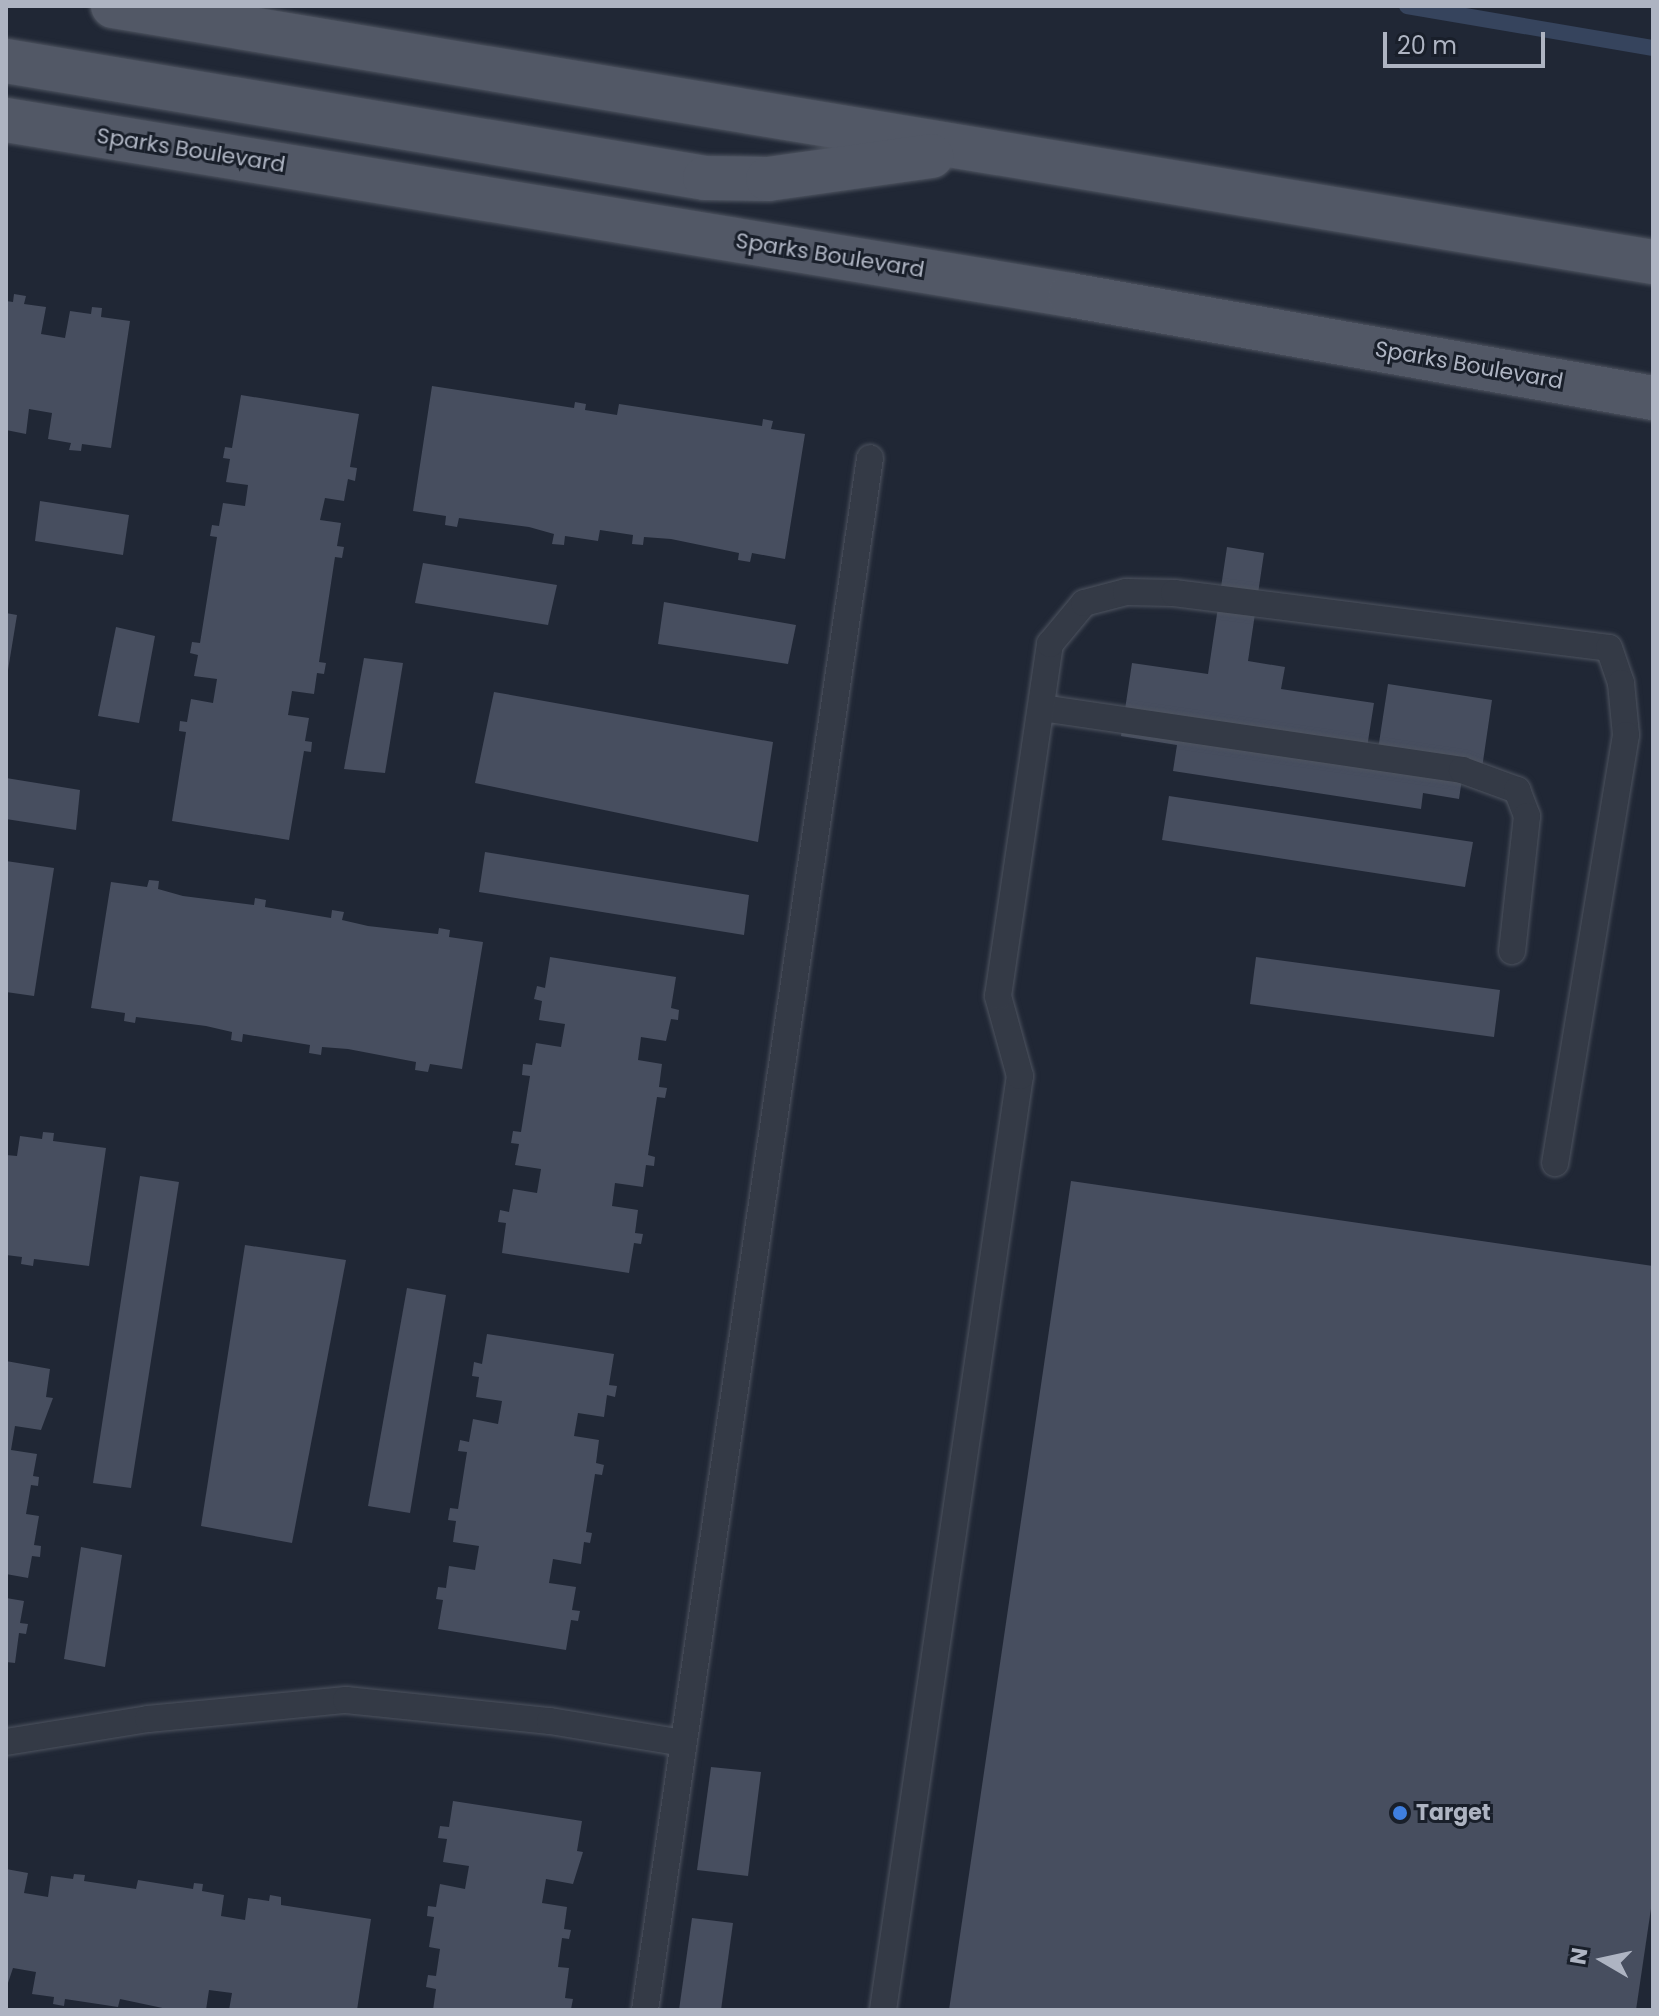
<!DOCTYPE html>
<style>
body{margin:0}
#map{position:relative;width:1659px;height:2016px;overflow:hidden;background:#202735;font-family:Poppins,sans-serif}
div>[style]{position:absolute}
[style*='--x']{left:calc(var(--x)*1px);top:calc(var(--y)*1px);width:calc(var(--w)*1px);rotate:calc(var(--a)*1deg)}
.stream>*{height:16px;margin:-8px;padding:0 8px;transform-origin:8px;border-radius:8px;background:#36445d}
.building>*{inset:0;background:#474e5f}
.roads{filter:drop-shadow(0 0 2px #4e5460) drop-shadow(0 0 2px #4e5460)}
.service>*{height:26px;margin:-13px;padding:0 13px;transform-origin:13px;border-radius:13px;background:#343a46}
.primary>*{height:44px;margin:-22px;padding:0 22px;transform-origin:22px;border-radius:22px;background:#525866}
.dots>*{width:22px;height:22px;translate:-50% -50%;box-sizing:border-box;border:4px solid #191f2a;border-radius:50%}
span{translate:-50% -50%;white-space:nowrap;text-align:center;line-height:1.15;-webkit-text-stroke:6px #191f2a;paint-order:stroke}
.street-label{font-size:22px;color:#aeb4c2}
.poi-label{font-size:22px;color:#aeb4c2;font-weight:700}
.left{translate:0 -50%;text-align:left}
.frame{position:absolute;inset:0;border:8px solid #aeb4c2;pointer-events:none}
.north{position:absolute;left:1563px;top:1920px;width:80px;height:80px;-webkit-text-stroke:6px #191f2a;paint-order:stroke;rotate:279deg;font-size:22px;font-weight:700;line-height:32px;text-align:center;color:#aeb4c2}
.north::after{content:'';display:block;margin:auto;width:28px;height:36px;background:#aeb4c2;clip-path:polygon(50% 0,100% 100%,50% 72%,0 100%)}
.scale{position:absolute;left:1383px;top:32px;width:162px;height:36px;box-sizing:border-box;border:4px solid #aeb4c2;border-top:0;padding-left:10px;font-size:24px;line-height:28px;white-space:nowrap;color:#aeb4c2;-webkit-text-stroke:6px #191f2a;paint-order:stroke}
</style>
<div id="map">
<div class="stream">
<div style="--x:1407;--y:6;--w:250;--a:9.7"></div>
</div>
<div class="building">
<div style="clip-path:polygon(14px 294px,26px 296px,24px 304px,46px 307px,41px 334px,65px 338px,70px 311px,91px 314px,92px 307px,102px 308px,101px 317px,130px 321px,111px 448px,82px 444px,81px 451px,69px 450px,71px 443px,48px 439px,52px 413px,29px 409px,26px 434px,6px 430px,6px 301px,13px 302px)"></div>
<div style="clip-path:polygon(432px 386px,574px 408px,575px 402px,586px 404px,585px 410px,617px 415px,619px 404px,762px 426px,763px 419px,773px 421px,771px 429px,805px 434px,785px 559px,752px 553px,750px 562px,738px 560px,739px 553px,671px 539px,644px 537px,643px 545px,632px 544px,633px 535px,600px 530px,598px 541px,565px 536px,564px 545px,552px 544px,554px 534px,529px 527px,459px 518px,457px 527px,445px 525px,446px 516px,413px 511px)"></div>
<div style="clip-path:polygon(241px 395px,359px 414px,350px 467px,357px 468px,355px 481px,348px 479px,344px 501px,325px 498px,320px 520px,341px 523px,337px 546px,344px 547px,342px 558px,335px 557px,319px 662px,326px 663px,324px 674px,317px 673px,314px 694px,292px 691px,288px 715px,309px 718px,305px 741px,312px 742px,311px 752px,304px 751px,289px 840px,172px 821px,186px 732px,179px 731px,180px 721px,187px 722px,191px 699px,213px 703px,217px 679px,194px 676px,198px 655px,190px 653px,192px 642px,200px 643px,217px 537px,210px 536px,212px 525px,219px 526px,223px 503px,245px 506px,248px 485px,226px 482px,230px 459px,223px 458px,225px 447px,232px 448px)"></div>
<div style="clip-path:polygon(40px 501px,129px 515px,123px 555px,35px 541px)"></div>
<div style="clip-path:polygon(1227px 547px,1264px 553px,1248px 661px,1285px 667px,1281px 689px,1374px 703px,1366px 754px,1377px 756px,1388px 684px,1492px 700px,1480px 782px,1462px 779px,1459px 799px,1423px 793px,1421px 809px,1173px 771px,1177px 745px,1121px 736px,1132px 663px,1208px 674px)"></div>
<div style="clip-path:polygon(423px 563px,557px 585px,548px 625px,415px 603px)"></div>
<div style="clip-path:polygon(664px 602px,796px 625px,788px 664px,658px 644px)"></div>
<div style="clip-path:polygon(6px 613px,17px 615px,8px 670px,6px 670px)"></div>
<div style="clip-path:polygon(116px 627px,155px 636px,139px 723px,98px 716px)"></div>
<div style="clip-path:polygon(364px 658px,403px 663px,385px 773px,344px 769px)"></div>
<div style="clip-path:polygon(494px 692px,773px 742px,758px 842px,475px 783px)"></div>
<div style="clip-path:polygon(6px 778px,80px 790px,76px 830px,6px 819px)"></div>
<div style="clip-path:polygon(1169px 796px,1473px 842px,1465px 887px,1162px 840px)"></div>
<div style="clip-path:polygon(485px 852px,749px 895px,744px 935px,479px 892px)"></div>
<div style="clip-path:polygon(6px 861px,54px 868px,34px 996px,6px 992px)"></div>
<div style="clip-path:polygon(149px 880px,159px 881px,158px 889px,183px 896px,254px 905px,255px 898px,266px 900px,265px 907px,331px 918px,332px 910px,344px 912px,342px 920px,368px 926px,438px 934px,439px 928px,450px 930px,449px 937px,483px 942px,462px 1069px,430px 1064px,428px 1072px,415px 1070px,416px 1062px,348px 1049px,322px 1047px,321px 1055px,309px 1053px,310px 1045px,243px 1034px,242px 1042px,231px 1040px,232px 1032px,206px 1026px,136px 1017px,135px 1023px,124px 1021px,125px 1013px,91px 1008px,111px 882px,147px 887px)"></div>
<div style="clip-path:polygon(550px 957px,676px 977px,671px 1008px,679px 1010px,678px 1020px,671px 1019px,666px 1041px,641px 1037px,638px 1060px,662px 1064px,659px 1087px,667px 1088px,665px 1098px,657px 1097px,648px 1155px,655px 1157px,654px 1166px,646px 1165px,643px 1187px,615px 1183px,612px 1206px,638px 1210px,635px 1233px,643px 1234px,641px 1244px,634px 1243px,629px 1273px,502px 1253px,506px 1223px,498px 1222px,500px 1210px,509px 1212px,513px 1189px,537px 1193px,541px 1169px,515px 1165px,519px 1144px,511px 1143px,513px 1131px,521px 1132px,530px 1076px,522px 1075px,523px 1064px,532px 1065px,536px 1043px,561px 1047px,565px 1024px,539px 1020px,542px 1001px,534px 999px,537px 986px,545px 988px)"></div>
<div style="clip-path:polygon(1256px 957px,1500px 990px,1494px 1037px,1250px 1004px)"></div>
<div style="clip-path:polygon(43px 1132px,54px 1133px,53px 1141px,106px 1148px,89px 1266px,34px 1259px,33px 1266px,21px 1264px,22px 1257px,6px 1255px,6px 1155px,17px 1156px,20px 1136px,42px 1139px)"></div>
<div style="clip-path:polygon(140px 1176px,179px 1182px,131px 1488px,93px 1483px)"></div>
<div style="clip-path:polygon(1071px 1181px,1653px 1266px,1653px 1895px,1636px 2010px,949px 2010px)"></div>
<div style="clip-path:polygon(245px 1245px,346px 1260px,292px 1543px,201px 1526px)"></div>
<div style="clip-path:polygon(407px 1288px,446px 1295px,410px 1513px,368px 1506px)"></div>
<div style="clip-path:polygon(487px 1334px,614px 1354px,609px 1385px,617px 1386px,615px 1397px,607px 1395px,604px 1417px,578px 1413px,574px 1436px,599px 1440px,596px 1463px,604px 1465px,602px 1475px,595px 1474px,586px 1532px,592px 1533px,590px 1543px,584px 1542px,581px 1564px,553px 1559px,549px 1583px,576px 1587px,572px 1610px,580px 1611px,578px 1621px,571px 1620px,566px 1650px,438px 1629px,443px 1600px,436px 1599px,438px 1587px,446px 1588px,449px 1566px,475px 1570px,479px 1546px,453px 1542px,456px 1521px,448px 1520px,450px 1508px,458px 1509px,467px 1452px,458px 1451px,460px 1440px,469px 1442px,473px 1419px,498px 1424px,502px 1401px,476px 1397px,479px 1377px,472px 1376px,474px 1362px,482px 1364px)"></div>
<div style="clip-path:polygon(6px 1361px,50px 1369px,46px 1397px,53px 1398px,41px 1430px,15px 1426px,11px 1450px,37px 1454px,33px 1476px,39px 1477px,38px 1486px,31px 1485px,26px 1514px,39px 1516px,34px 1545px,41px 1546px,40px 1557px,32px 1556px,28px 1578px,6px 1574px)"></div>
<div style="clip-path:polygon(81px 1547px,122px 1555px,105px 1667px,64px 1659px)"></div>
<div style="clip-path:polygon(6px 1598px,24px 1601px,20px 1623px,28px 1624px,26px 1634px,19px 1633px,15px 1663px,6px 1662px)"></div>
<div style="clip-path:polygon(711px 1767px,761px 1772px,748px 1876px,697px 1870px)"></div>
<div style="clip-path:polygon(453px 1801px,582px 1821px,577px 1851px,583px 1852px,573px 1884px,546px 1879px,542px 1903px,567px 1907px,564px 1929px,571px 1930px,569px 1939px,562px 1938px,558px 1967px,569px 1968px,565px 1998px,573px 1999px,571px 2009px,433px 2010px,436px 1989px,426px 1987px,428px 1975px,436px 1976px,440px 1949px,429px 1947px,434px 1917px,427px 1916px,428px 1906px,436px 1907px,440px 1884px,465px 1889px,469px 1866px,443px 1862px,447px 1839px,438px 1838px,440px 1826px,449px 1827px)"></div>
<div style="clip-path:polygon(6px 1869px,28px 1873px,24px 1893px,48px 1897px,51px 1876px,73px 1879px,74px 1874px,85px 1875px,84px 1881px,136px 1889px,138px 1880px,193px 1889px,194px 1883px,203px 1884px,202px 1891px,224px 1895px,221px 1916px,245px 1920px,248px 1898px,269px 1901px,270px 1895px,281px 1897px,281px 1905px,371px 1919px,357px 2010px,229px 2010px,232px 1993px,209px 1990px,206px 2010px,172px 2010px,120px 1999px,118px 2007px,65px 1999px,64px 2006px,53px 2004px,54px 1997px,32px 1994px,36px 1972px,13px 1968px,6px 1989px)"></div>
<div style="clip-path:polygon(692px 1918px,733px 1923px,721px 2010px,679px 2010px)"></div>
</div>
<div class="roads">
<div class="service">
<div style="--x:1042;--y:708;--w:425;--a:8.4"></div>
<div style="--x:1462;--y:770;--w:59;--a:20"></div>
<div style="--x:1517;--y:790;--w:28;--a:69"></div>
<div style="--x:1527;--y:816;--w:136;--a:96.3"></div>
<div style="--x:6;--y:1742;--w:144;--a:-9.2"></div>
<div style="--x:148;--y:1719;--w:199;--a:-5.5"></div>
<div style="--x:346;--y:1700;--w:205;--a:5.9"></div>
<div style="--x:550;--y:1721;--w:135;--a:9.4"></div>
<div style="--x:645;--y:2010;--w:1568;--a:-81.75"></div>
<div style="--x:883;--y:2010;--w:944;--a:-81.66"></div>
<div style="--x:1020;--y:1076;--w:83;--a:-105.4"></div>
<div style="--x:998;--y:996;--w:356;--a:-81.6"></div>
<div style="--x:1050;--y:644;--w:53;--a:-50.3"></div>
<div style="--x:1084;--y:603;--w:43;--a:-14.7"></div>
<div style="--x:1126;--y:592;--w:48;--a:1.2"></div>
<div style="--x:1174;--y:593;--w:438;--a:7.2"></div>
<div style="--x:1609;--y:648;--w:37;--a:71"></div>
<div style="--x:1621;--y:683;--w:52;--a:84.5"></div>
<div style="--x:1626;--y:735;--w:434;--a:99.4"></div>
</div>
<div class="primary">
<div style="--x:113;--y:6;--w:1561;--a:9.44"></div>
<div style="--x:6;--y:61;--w:709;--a:9.5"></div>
<div style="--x:705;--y:178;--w:63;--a:0.9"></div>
<div style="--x:768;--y:179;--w:165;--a:-8"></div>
<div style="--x:6;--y:120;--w:1078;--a:9.34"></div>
<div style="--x:1070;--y:295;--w:592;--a:10.02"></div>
</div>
</div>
<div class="dots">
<div style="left:1400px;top:1813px;background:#3f7fe0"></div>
</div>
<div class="street-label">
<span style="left:191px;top:150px;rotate:9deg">Sparks Boulevard</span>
<span style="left:830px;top:255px;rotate:9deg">Sparks Boulevard</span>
<span style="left:1469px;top:365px;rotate:10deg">Sparks Boulevard</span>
</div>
<div class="poi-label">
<span class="left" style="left:1416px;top:1813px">Target</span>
</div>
<div class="frame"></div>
<div class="north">N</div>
<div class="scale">20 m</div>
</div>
